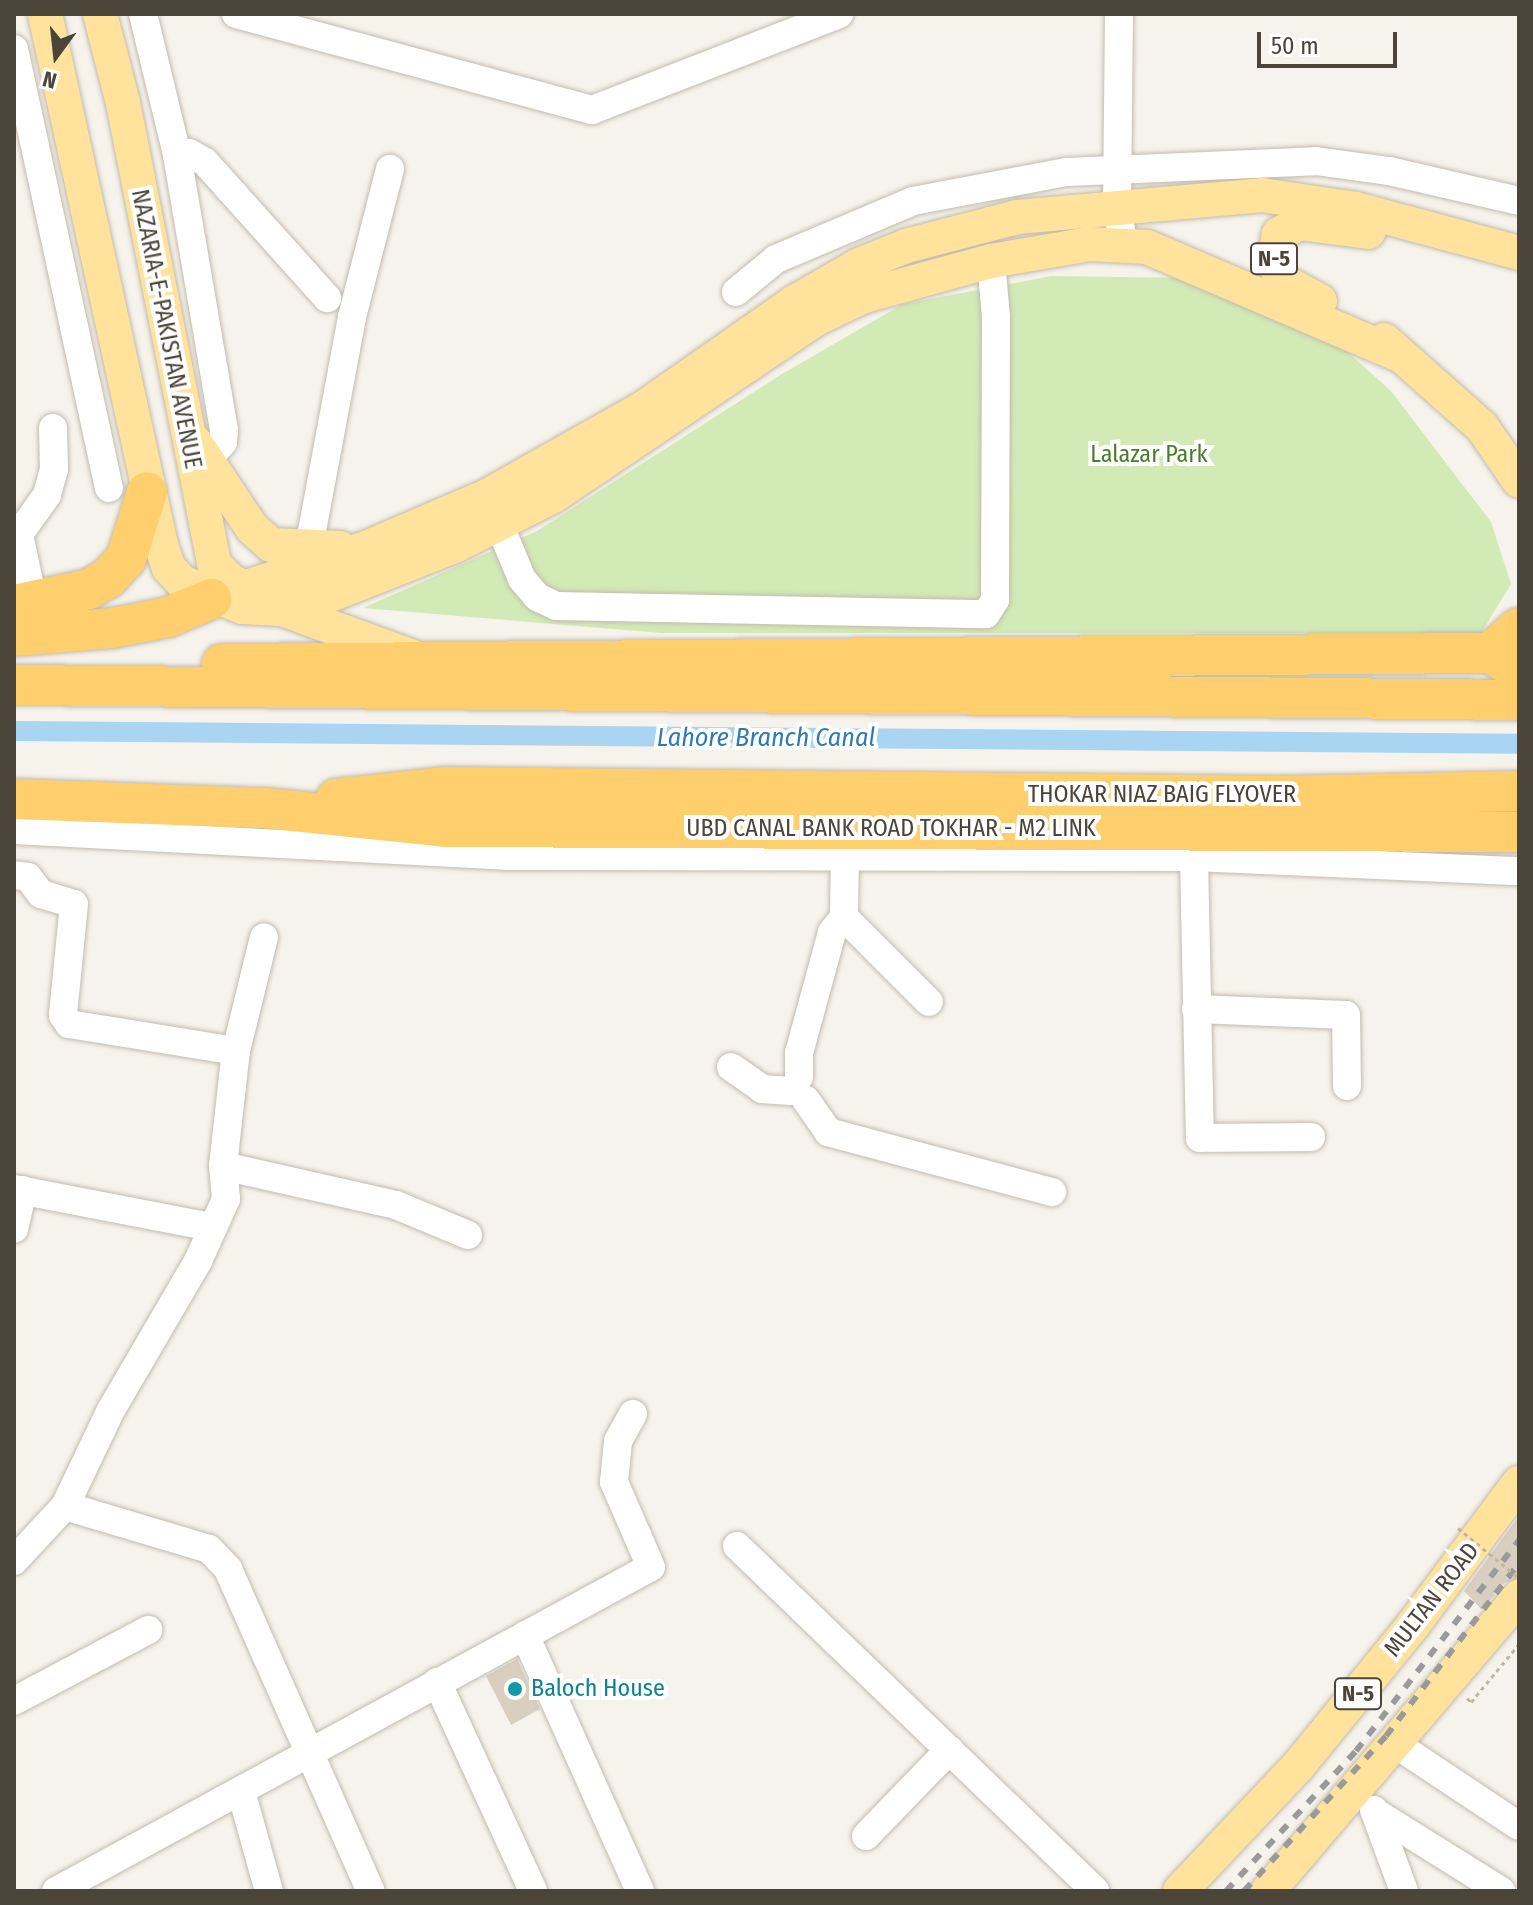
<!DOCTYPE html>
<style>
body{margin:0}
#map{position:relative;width:1533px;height:1905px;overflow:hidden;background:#f6f3ec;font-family:"Fira Sans Condensed",sans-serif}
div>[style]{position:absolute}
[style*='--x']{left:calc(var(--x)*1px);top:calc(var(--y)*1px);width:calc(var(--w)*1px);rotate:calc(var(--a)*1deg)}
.green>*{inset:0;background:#d2eab5}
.canal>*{height:20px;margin:-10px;padding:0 10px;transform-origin:10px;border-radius:10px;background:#a9d4f2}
.building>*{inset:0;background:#d8cfc1}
.path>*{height:3px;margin-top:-1.5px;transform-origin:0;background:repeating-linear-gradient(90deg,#c4b79f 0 4px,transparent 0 8px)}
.roads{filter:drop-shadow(0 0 2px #c2bbae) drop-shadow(0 0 2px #c2bbae)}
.minor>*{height:28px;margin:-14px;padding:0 14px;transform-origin:14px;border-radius:14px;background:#fff}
.major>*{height:34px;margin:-17px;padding:0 17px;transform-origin:17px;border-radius:17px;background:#ffe39c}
.highway>*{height:40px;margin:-20px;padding:0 20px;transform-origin:20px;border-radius:20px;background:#ffcf6e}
.rail>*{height:6px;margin-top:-3px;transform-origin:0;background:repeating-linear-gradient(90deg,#9a9a9a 0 10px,transparent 0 20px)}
.path-bridge>*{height:3px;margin-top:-1.5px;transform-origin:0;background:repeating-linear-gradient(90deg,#c4b79f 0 4px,transparent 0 8px)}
.dots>*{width:22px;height:22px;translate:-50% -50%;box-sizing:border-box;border:4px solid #fff;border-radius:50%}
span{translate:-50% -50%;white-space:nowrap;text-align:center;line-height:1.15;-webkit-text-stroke:8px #fff;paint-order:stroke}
.shield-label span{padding:2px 6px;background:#fff;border:2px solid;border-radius:6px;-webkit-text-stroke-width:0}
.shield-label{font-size:22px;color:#4b4439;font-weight:700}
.street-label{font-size:24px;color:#4b4439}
.park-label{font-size:24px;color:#4a7f2a}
.culture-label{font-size:24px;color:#0d838f}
.left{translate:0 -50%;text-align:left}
.water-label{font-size:26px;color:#2e7ab2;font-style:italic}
.frame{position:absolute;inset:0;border:16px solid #4b4439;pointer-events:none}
.north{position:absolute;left:16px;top:16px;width:80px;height:80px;-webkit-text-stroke:6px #fff;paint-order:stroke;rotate:195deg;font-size:22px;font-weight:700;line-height:32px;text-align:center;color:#4b4439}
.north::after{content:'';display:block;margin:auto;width:28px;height:36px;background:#4b4439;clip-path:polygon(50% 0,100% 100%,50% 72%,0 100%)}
.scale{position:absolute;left:1257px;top:32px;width:140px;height:36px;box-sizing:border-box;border:4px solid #4b4439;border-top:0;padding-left:10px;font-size:24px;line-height:28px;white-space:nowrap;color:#4b4439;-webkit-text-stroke:6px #fff;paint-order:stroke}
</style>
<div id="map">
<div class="green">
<div style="clip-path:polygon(1052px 276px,1190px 278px,1343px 348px,1391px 391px,1491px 522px,1511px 584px,1481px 633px,661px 633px,363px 608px,537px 531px,782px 374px,903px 304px)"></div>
</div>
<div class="canal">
<div style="--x:14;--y:731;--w:1505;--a:0.49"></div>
</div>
<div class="building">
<div style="clip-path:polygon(1519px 1516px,1519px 1578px,1504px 1583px,1482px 1610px,1464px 1591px)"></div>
<div style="clip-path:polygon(517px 1659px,540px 1709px,511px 1725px,486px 1676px)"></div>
</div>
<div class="path">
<div style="--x:1467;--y:1698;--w:6;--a:45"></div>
<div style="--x:1471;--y:1702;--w:75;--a:-50.4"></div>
</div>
<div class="roads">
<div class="minor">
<div style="--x:143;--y:14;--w:145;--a:76.4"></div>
<div style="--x:177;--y:155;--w:279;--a:80.3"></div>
<div style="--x:224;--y:430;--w:12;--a:95"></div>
<div style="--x:223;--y:442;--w:23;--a:131"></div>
<div style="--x:236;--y:14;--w:369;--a:15.1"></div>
<div style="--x:592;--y:110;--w:265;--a:-21.2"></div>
<div style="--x:1119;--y:14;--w:191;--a:90.6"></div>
<div style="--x:1117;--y:205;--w:38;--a:81"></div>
<div style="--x:14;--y:49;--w:449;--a:77.8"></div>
<div style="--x:177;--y:155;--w:12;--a:-9"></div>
<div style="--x:189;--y:153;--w:18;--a:29"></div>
<div style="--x:205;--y:162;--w:183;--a:48.1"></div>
<div style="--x:736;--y:292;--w:52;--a:-39.5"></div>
<div style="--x:776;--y:259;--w:149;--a:-22.9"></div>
<div style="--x:913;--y:201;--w:157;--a:-10.7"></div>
<div style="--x:1067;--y:172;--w:249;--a:-2.5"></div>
<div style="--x:1316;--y:161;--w:74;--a:7.8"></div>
<div style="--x:1389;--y:171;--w:133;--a:13"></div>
<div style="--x:499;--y:524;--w:60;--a:67.3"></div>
<div style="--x:522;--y:579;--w:23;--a:50"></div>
<div style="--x:537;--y:597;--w:21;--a:25"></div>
<div style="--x:556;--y:606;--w:430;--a:1.1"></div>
<div style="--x:986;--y:614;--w:17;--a:-57"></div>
<div style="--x:995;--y:600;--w:283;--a:-89.8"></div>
<div style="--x:996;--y:317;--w:56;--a:-95.1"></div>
<div style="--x:309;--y:547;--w:234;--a:-79.4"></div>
<div style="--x:352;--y:317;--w:153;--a:-75.6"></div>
<div style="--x:33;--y:601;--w:68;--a:-101.8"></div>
<div style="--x:19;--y:534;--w:48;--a:-54.3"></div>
<div style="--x:47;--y:495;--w:27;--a:-75"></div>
<div style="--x:54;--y:469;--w:41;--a:-91.4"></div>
<div style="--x:14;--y:830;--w:493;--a:3"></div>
<div style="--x:506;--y:856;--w:688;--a:0.08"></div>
<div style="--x:1194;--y:857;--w:325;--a:2.5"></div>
<div style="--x:1194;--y:857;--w:281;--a:88.8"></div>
<div style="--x:1200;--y:1138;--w:111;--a:-0.5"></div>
<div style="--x:14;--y:875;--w:14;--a:8"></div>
<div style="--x:28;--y:877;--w:21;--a:53"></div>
<div style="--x:41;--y:894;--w:34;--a:17"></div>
<div style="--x:74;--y:904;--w:112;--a:95.7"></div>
<div style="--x:63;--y:1015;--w:11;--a:56"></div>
<div style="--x:69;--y:1024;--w:169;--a:9.2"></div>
<div style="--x:844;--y:917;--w:120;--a:45"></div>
<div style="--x:1196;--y:1009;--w:150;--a:2.3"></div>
<div style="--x:1346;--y:1015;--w:71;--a:89.2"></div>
<div style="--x:731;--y:1067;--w:38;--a:35"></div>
<div style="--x:762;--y:1089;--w:28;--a:4"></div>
<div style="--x:799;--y:1077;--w:24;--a:-90"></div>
<div style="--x:799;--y:1053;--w:125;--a:-74.7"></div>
<div style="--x:832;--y:932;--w:19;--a:-51"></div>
<div style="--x:844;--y:917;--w:61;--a:-89.1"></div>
<div style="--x:806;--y:1100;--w:39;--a:55"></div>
<div style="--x:828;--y:1132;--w:232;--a:15"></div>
<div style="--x:223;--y:1166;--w:177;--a:12.7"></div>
<div style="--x:396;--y:1205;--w:78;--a:22.6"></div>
<div style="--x:14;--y:1189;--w:202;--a:10.9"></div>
<div style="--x:14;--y:1229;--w:40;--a:-77"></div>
<div style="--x:65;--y:1506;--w:150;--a:16.6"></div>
<div style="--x:209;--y:1549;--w:28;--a:46"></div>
<div style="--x:228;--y:1569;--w:352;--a:66.1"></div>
<div style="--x:737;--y:1546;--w:497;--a:43.9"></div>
<div style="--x:14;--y:1561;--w:75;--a:-47.2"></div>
<div style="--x:65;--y:1506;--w:106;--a:-64.4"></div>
<div style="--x:111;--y:1410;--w:173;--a:-59.7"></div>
<div style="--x:198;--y:1261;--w:68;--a:-65.7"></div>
<div style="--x:226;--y:1199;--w:33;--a:-95"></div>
<div style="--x:223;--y:1166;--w:116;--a:-83.6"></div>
<div style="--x:236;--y:1051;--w:117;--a:-76.2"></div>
<div style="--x:525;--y:1635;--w:281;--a:65.8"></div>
<div style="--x:437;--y:1682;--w:230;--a:65.3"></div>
<div style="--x:14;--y:1701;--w:152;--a:-27.9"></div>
<div style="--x:1397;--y:1745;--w:146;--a:33.6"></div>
<div style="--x:241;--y:1791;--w:104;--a:74.4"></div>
<div style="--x:1374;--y:1810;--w:86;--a:69.7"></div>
<div style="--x:1378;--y:1814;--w:145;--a:32"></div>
<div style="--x:866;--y:1836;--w:120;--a:-46"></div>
<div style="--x:56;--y:1891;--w:677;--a:-28.57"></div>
<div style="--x:651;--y:1567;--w:93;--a:-113.5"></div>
<div style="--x:614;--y:1482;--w:41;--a:-84.4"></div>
<div style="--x:618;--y:1441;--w:31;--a:-61"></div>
</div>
<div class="major">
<div style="--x:45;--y:14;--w:544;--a:77.68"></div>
<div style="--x:161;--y:545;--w:24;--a:71"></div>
<div style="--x:169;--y:568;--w:19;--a:47"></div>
<div style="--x:182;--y:582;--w:65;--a:22.6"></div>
<div style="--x:242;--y:607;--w:40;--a:2.9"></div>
<div style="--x:282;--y:609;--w:48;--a:-15.8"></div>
<div style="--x:328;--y:596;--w:139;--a:-21.6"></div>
<div style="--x:457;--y:545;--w:110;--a:-27"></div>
<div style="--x:555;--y:495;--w:313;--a:-34"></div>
<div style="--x:814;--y:320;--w:55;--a:-25.6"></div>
<div style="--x:864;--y:296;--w:132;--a:-15.4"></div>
<div style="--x:991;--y:261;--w:99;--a:-9.8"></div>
<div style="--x:1089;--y:244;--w:58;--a:3"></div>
<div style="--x:1147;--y:247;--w:276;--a:23.2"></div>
<div style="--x:100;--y:14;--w:92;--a:75.5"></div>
<div style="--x:123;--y:103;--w:470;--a:78.8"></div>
<div style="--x:214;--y:564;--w:23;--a:45"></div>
<div style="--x:230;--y:580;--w:60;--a:29.1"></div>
<div style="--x:282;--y:609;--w:143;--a:20.1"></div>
<div style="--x:1320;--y:301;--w:44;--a:-151.7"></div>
<div style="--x:1281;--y:280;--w:20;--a:-110"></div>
<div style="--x:1274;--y:261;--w:27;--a:-80"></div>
<div style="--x:1279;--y:234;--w:24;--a:-28"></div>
<div style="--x:1300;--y:223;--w:69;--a:7.5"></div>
<div style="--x:1384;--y:340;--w:131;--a:41.6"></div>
<div style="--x:1482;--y:427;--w:65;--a:55.6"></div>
<div style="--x:194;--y:441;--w:105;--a:56.3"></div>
<div style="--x:252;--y:528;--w:25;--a:42"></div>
<div style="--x:271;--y:545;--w:69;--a:2.5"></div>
<div style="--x:216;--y:597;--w:158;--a:-18.1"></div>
<div style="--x:366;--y:548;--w:134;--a:-23.3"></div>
<div style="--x:489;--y:495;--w:179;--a:-29.4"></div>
<div style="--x:645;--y:407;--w:183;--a:-35"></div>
<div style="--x:795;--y:302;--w:74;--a:-30"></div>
<div style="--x:859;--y:265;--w:51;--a:-22"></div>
<div style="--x:906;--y:246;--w:115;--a:-14.6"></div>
<div style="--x:1017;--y:217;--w:246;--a:-5.1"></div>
<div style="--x:1262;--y:195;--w:95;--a:8.5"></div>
<div style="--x:1356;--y:209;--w:169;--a:15.1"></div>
<div style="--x:1180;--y:1891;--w:173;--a:-46.6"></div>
<div style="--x:1299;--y:1765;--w:181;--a:-50.8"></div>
<div style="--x:1413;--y:1625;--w:177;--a:-53.3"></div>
<div style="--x:1268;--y:1891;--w:387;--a:-49.5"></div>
</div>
<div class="highway">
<div style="--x:14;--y:605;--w:77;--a:-12"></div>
<div style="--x:89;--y:589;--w:22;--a:-30"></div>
<div style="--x:108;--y:578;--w:26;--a:-47"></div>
<div style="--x:126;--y:559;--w:70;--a:-72.6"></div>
<div style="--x:14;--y:636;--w:99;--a:-4.6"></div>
<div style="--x:113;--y:628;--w:56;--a:-11.3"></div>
<div style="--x:168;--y:617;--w:47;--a:-22.7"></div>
<div style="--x:1490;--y:653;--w:38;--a:-41"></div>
<div style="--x:222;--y:664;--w:1268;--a:-0.5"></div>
<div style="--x:1490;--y:653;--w:34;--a:32"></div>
<div style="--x:14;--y:685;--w:1505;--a:0.57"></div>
<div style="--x:14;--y:799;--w:251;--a:2.1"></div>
<div style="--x:265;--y:808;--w:181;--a:6"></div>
<div style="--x:445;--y:827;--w:1074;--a:0.27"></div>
<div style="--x:336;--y:799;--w:109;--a:-6.3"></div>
<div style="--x:444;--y:787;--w:837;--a:0.62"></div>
<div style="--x:1281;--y:796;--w:238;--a:-1.2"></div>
</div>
</div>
<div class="rail">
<div style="--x:1226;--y:1891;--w:191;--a:-47.1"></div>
<div style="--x:1356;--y:1751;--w:267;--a:-52.3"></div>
<div style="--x:1244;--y:1891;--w:210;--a:-47.5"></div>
<div style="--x:1386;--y:1736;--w:218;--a:-52.4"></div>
</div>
<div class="path-bridge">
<div style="--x:1458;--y:1528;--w:79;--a:39.3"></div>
</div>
<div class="dots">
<div style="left:515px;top:1689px;background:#0f9aa8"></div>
</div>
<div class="shield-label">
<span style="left:1274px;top:259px">N-5</span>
<span style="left:1358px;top:1694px">N-5</span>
</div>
<div class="street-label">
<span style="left:166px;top:329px;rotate:79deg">NAZARIA-E-PAKISTAN AVENUE</span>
<span style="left:1162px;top:795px">THOKAR NIAZ BAIG FLYOVER</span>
<span style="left:891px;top:829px">UBD CANAL BANK ROAD TOKHAR - M2 LINK</span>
<span style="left:1432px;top:1600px;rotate:-52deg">MULTAN ROAD</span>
</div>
<div class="park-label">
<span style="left:1149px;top:455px">Lalazar Park</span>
</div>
<div class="culture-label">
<span class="left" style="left:531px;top:1689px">Baloch House</span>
</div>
<div class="water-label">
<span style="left:766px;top:738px">Lahore Branch Canal</span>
</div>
<div class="frame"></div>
<div class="north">N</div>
<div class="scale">50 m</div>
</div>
